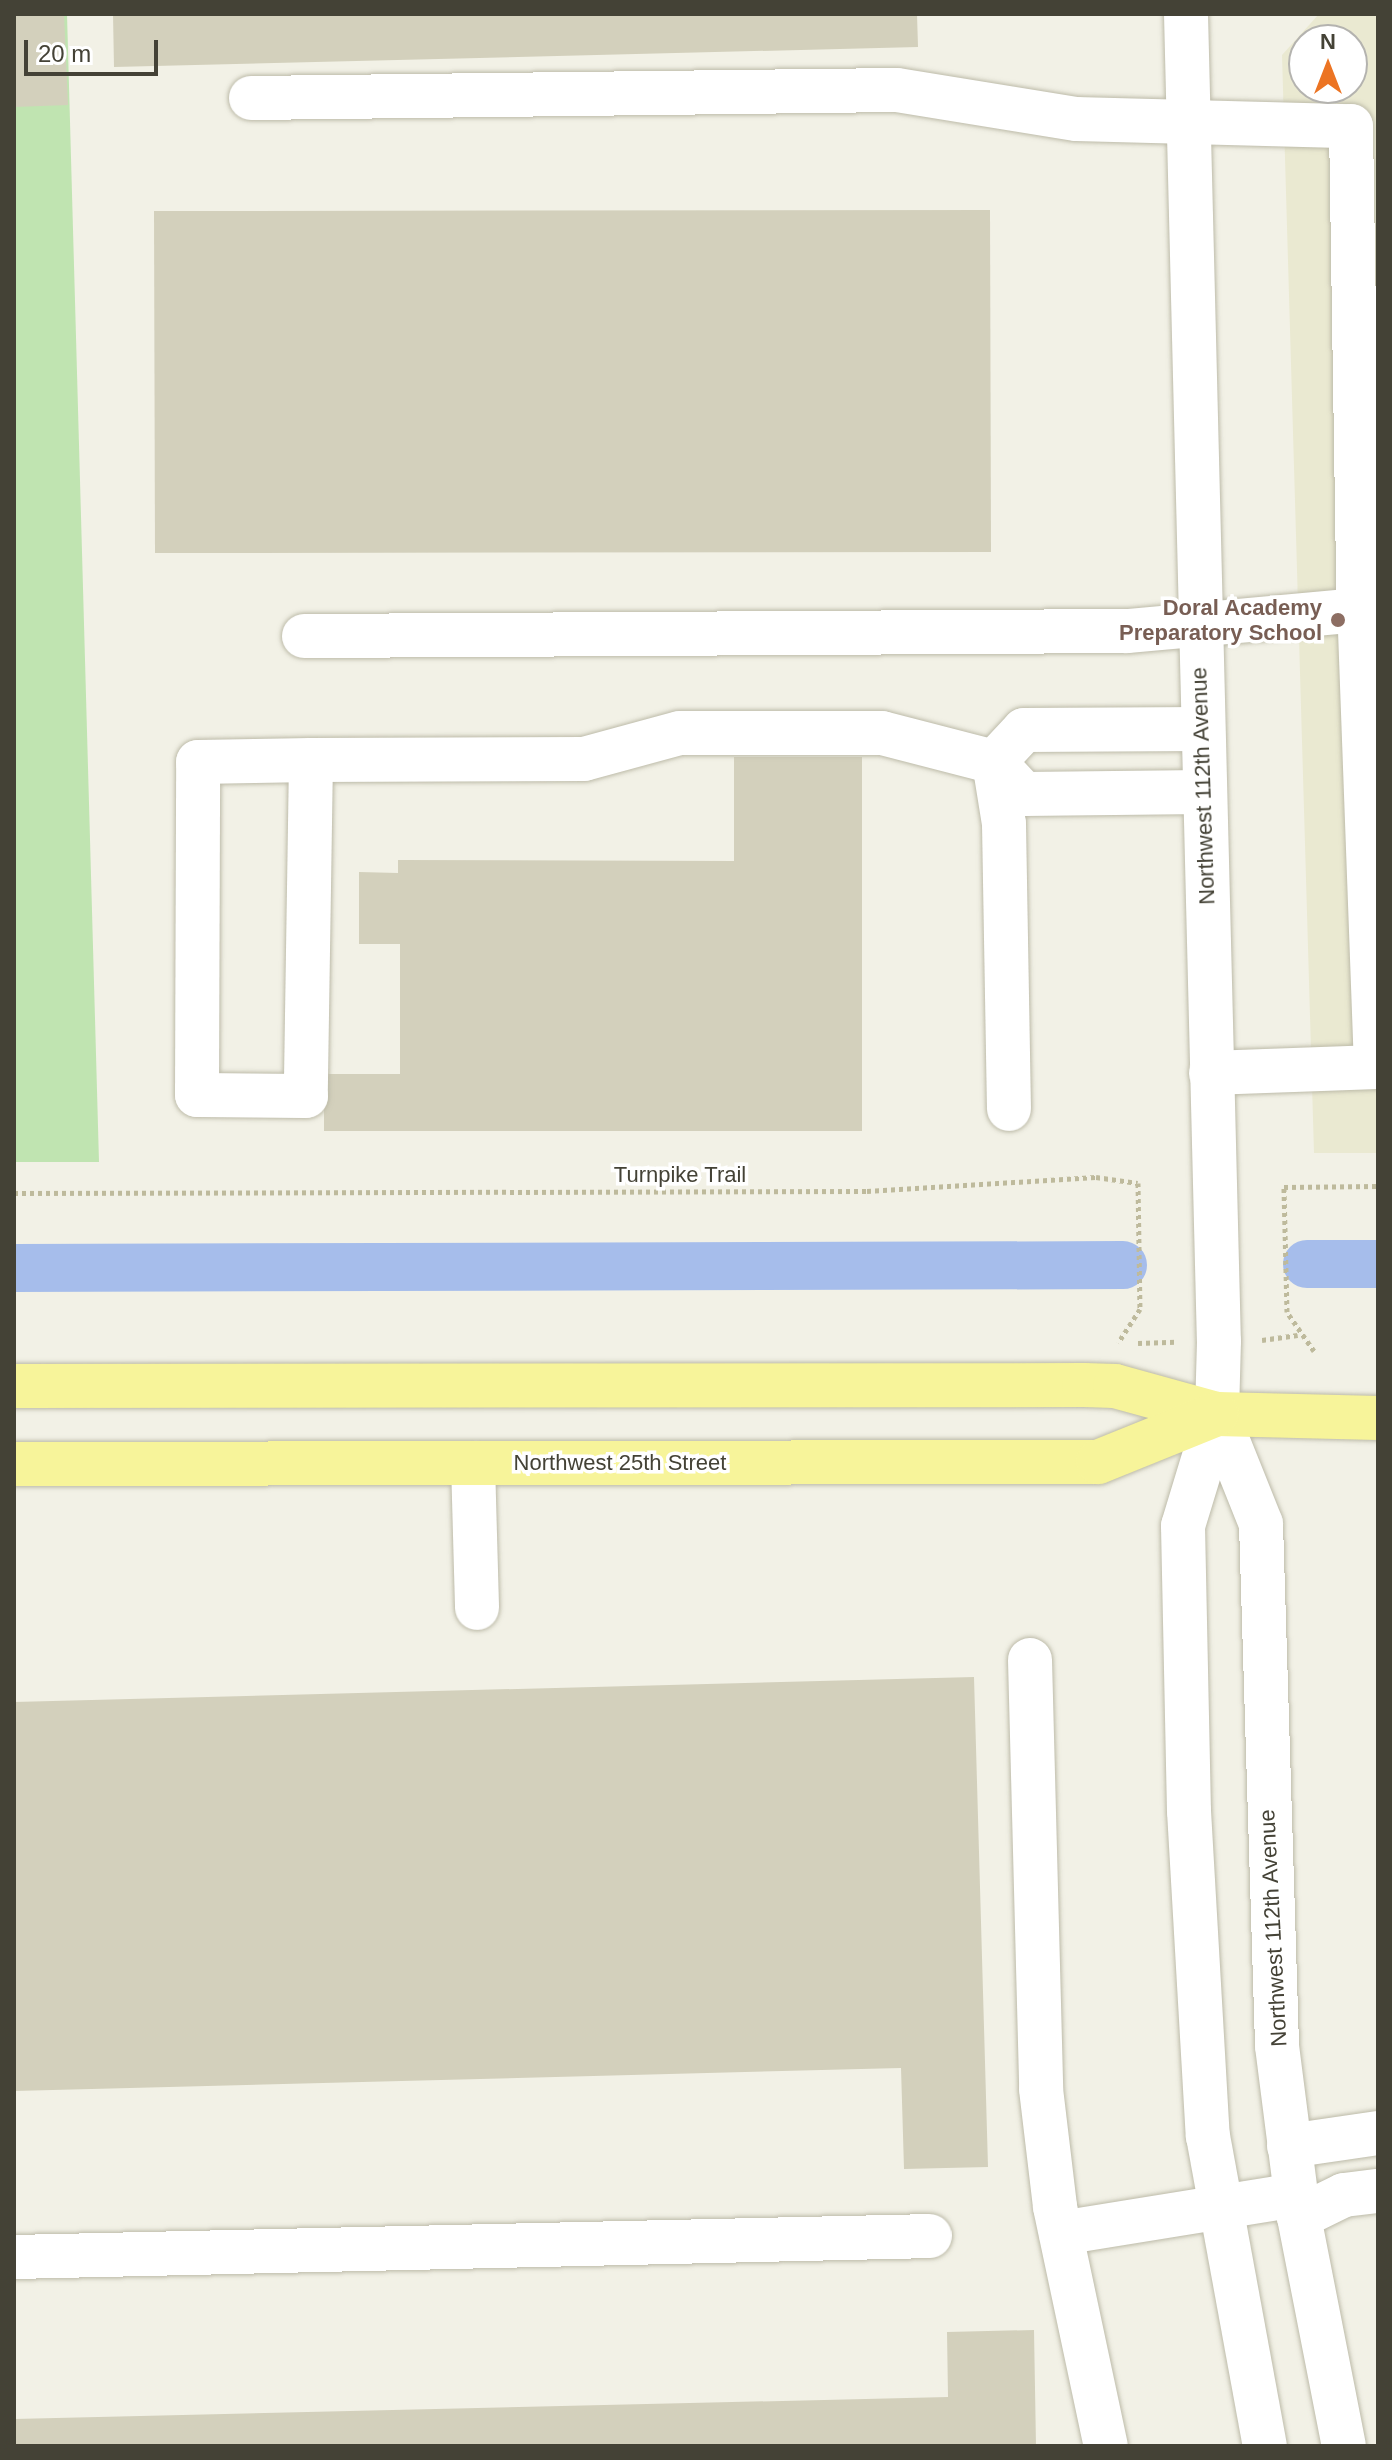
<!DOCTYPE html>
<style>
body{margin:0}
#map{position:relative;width:1392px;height:2460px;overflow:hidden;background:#f2f1e6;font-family:Helvetica,sans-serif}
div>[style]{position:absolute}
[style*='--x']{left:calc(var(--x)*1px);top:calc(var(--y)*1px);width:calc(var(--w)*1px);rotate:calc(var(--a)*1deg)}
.education>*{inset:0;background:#eae9d1}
.green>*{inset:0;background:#c0e4b1}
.canal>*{height:48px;margin:-24px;padding:0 24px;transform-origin:24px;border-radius:24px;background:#a6bdeb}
.building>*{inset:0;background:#d3d0bc}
.path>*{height:5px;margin-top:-2.5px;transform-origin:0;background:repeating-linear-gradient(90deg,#beba9c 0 4px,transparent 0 8px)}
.roads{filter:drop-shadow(0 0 2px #bdbba9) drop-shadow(0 0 2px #bdbba9)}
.minor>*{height:44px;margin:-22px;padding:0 22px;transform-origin:22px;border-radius:22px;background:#fff}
.major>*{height:44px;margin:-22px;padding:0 22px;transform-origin:22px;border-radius:22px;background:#f7f49a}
.dots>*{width:22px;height:22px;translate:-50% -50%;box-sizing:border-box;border:4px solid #fff;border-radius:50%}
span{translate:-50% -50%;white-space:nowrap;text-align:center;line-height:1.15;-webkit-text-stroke:7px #fff;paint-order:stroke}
.education-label{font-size:22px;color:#785e54;font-weight:700}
.right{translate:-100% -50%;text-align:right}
.street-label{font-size:22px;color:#444236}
.frame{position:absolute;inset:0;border:16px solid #444236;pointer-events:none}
.north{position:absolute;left:1288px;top:24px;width:80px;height:80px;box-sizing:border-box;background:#fff;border:2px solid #b4b3af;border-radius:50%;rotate:0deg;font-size:22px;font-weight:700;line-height:32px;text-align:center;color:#444236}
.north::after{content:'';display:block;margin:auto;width:28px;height:36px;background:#ec7423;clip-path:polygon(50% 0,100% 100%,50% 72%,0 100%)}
.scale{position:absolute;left:24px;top:40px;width:134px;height:36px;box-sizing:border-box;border:4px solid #444236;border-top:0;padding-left:10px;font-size:24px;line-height:28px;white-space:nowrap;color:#444236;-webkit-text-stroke:6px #fff;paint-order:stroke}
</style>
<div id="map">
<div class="education">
<div style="clip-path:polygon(evenodd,1319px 14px,1378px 14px,1378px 1153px,1314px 1153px,1282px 55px,1319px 14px,1304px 40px,1352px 40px,1352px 88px,1304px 88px,1304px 40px)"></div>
</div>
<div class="green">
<div style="clip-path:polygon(14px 14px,67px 14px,99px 1162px,14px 1162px)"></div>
</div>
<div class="canal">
<div style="--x:1307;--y:1264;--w:71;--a:0"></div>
<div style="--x:14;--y:1268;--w:1109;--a:-0.15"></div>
</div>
<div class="building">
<div style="clip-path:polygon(14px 14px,64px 14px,68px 105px,14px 107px)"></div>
<div style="clip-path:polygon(113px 14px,917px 14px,918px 47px,114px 67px)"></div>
<div style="clip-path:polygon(990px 210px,991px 552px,155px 553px,154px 211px)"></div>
<div style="clip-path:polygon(734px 757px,862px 757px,862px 1131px,324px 1131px,324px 1074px,400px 1074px,400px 944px,359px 944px,359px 872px,398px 873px,398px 860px,734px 861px)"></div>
<div style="clip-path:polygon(974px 1677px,988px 2167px,904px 2169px,901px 2068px,14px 2091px,14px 1702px)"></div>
<div style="clip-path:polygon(1034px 2330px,1036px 2446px,14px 2446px,14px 2419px,948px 2397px,947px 2332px)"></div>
</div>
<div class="path">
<div style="--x:14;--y:1193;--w:853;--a:-0.13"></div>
<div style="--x:867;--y:1191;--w:229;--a:-3.5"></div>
<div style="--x:1096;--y:1177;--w:42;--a:8.1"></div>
<div style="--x:1138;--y:1183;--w:126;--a:89.1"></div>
<div style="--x:1140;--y:1309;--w:40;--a:122.9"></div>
<div style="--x:1262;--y:1340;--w:36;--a:-8"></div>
<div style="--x:1138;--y:1343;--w:38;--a:-2"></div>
<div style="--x:1314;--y:1351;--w:47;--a:-124.7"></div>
<div style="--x:1287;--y:1312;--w:125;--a:-91.4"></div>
<div style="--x:1284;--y:1187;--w:94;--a:-0.6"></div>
</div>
<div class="roads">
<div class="minor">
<div style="--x:1186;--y:14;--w:1327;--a:88.58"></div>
<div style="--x:1219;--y:1341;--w:73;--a:91.6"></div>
<div style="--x:1217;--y:1414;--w:117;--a:106.9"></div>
<div style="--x:1183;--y:1526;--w:285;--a:88.8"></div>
<div style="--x:1189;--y:1811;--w:326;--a:86.7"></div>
<div style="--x:1208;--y:2136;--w:315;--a:79.6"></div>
<div style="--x:251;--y:98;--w:646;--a:-0.71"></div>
<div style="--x:897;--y:90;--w:181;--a:9.2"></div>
<div style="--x:1076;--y:119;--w:275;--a:1.5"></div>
<div style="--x:1351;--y:126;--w:484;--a:89.1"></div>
<div style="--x:1359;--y:610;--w:233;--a:174.8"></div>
<div style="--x:1127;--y:631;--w:823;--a:179.65"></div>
<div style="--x:311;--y:760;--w:336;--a:90.9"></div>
<div style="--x:306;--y:1096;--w:109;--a:-179.5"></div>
<div style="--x:197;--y:1095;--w:333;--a:-89.8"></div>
<div style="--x:198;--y:762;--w:113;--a:-1"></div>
<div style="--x:311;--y:760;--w:273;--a:-0.2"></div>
<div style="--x:584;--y:759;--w:99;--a:-15.2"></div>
<div style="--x:680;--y:733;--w:202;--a:0"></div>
<div style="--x:882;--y:733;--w:116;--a:14.5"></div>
<div style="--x:994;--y:762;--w:44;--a:46.8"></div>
<div style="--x:1024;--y:794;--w:180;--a:-0.6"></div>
<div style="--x:994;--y:762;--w:63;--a:80.8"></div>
<div style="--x:1004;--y:824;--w:285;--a:89"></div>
<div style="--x:994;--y:762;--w:44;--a:-46.8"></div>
<div style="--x:1024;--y:730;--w:178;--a:-0.3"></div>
<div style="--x:1211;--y:1073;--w:165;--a:-2.1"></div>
<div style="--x:1376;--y:1067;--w:457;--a:-92.1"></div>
<div style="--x:1359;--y:610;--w:19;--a:-12"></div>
<div style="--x:1217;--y:1414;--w:118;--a:68.2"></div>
<div style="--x:1261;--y:1524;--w:522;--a:88.24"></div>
<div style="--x:1277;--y:2046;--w:172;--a:82.7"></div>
<div style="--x:1299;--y:2217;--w:233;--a:78.9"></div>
<div style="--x:473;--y:1463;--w:145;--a:88.4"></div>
<div style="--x:1030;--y:1660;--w:429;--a:88.5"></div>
<div style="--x:1041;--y:2089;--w:119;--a:83.2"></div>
<div style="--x:1055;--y:2207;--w:244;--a:78"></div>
<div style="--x:1289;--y:2146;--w:90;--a:-8.3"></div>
<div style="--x:1299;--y:2217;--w:50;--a:-26.1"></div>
<div style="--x:1344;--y:2195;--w:34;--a:-7"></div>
<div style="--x:1061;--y:2233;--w:238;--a:-9.2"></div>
<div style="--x:14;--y:2257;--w:916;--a:-1.31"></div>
</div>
<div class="major">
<div style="--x:14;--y:1386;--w:1070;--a:-0.05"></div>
<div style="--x:1084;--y:1385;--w:31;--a:2"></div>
<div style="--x:1115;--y:1386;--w:106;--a:15.4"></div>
<div style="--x:1217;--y:1414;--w:161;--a:1.4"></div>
<div style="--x:14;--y:1464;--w:1084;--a:-0.11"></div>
<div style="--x:1098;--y:1462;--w:128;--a:-22"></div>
</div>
</div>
<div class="dots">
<div style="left:1338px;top:620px;background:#8d6e63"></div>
</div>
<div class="education-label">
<span class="right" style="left:1322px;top:620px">Doral Academy<br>Preparatory School</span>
</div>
<div class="street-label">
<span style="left:1203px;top:786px;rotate:-92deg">Northwest 112th Avenue</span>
<span style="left:680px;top:1175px">Turnpike Trail</span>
<span style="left:620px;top:1463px">Northwest 25th Street</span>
<span style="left:1273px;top:1928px;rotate:-93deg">Northwest 112th Avenue</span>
</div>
<div class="frame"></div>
<div class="north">N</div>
<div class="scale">20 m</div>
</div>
